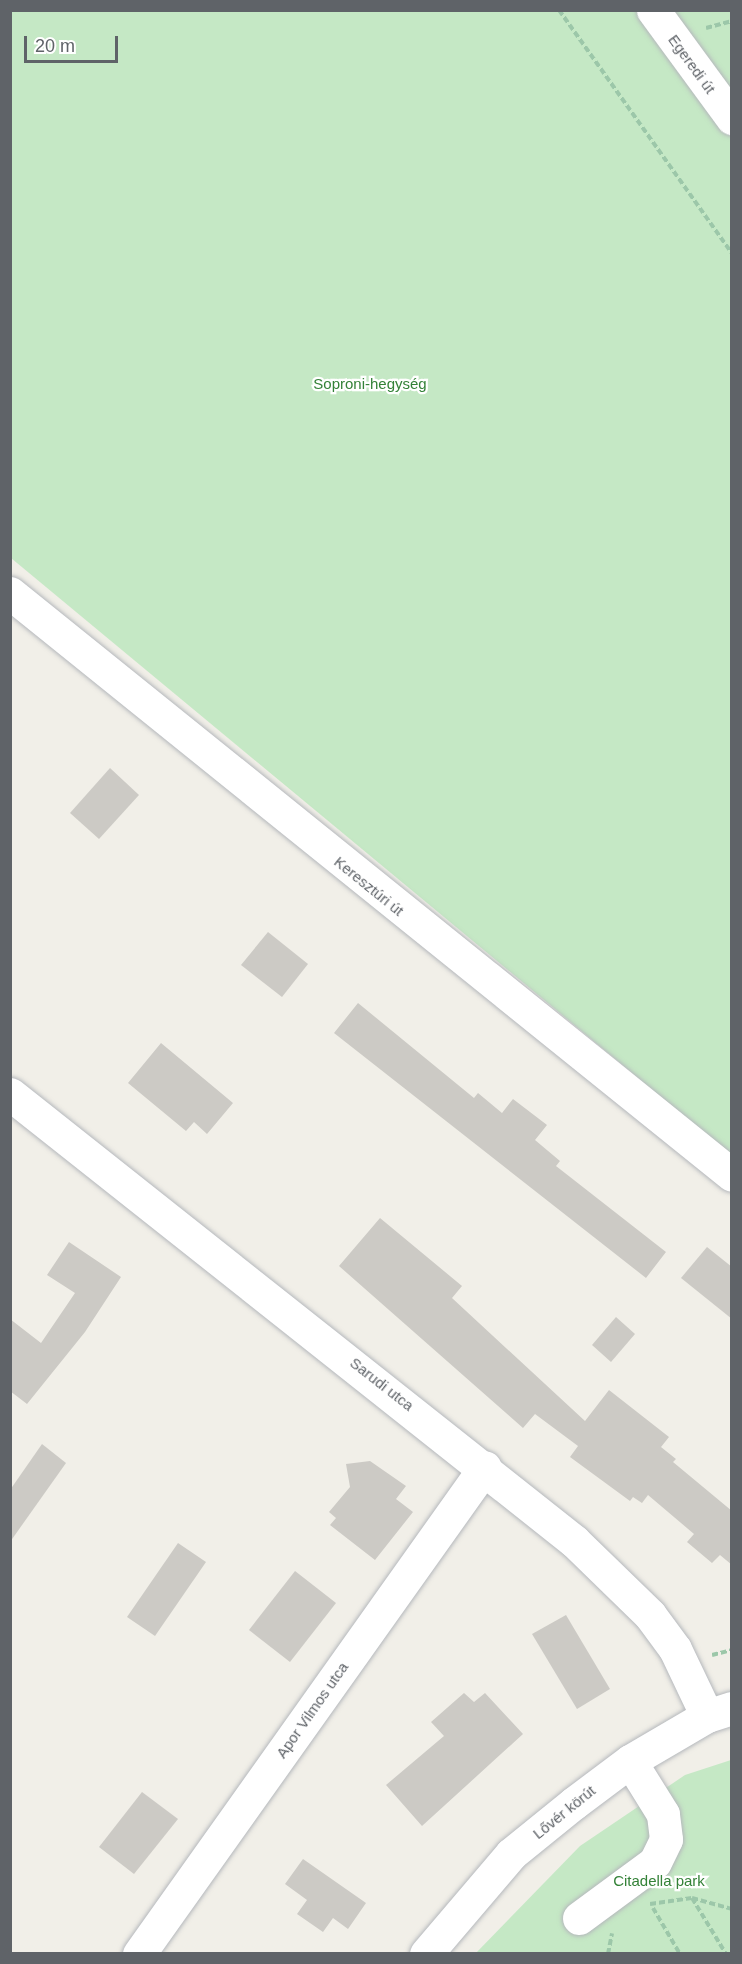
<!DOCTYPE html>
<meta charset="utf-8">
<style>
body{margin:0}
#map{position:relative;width:742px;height:1964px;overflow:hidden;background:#f1efe8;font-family:Helvetica,sans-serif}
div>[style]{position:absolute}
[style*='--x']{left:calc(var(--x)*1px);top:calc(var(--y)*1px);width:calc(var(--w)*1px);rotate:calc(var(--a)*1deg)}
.green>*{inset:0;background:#c5e8c5}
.building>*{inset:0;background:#cccac5}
.path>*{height:4px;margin-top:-2px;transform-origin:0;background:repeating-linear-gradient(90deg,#9cc7a9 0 6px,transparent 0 9px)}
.roads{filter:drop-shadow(0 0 2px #b5b8bc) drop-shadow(0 0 2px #b5b8bc)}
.minor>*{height:33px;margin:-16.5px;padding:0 16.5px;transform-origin:16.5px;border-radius:16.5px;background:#fff}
span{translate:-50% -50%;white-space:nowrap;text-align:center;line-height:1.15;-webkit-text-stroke:4.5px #fff;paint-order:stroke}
.street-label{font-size:15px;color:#5f6368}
.park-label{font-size:15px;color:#348238}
.frame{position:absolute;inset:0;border:12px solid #5f6368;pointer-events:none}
.scale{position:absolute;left:24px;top:36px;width:94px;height:27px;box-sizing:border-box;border:3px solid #5f6368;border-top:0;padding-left:8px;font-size:18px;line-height:21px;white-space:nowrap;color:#5f6368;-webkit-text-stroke:4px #fff;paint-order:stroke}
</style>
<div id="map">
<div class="green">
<div style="clip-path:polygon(10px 11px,731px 11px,731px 1155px,11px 558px)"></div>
<div style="clip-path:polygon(731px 1760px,731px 1953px,475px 1954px,580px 1846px,685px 1775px)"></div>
</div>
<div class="building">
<div style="clip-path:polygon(110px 768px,139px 795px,99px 839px,70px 813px)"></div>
<div style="clip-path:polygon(268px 932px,308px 964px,282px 997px,241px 965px)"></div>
<div style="clip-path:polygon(358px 1003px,474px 1098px,478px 1093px,502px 1113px,513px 1099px,547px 1125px,535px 1140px,560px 1161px,556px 1166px,666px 1252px,646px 1278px,334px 1033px)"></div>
<div style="clip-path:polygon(161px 1043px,233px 1103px,207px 1134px,194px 1122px,186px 1131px,128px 1083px)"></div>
<div style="clip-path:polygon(380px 1218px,462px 1286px,452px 1298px,585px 1421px,609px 1390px,669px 1437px,661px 1447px,676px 1459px,673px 1462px,732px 1511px,732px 1565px,720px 1555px,712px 1563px,687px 1542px,694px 1534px,648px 1495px,642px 1503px,633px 1497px,630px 1501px,570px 1457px,578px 1446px,535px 1414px,523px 1428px,339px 1266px)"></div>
<div style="clip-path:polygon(69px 1242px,121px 1277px,85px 1332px,27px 1404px,10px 1391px,10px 1319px,41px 1343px,75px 1293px,47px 1275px)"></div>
<div style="clip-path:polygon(707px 1247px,732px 1267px,732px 1319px,681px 1278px)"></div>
<div style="clip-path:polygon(616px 1317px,635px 1334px,611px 1362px,592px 1345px)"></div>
<div style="clip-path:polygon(42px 1444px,66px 1463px,10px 1542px,10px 1490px)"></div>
<div style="clip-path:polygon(370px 1461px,406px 1486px,396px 1499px,413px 1512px,375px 1560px,330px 1525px,336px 1518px,329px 1512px,350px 1487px,346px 1464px)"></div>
<div style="clip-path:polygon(178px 1543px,206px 1562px,155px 1636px,127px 1617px)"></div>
<div style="clip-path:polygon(295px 1571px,336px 1603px,290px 1662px,249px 1630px)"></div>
<div style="clip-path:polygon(566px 1615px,610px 1689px,577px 1709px,532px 1634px)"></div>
<div style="clip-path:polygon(464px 1693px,474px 1702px,485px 1693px,523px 1734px,422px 1826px,386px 1785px,444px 1736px,431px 1722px)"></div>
<div style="clip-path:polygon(142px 1792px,178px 1819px,134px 1874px,99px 1847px)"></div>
<div style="clip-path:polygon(303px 1859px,366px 1903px,348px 1929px,333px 1918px,323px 1932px,297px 1914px,307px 1900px,285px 1884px)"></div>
</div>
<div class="path">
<div style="--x:559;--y:10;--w:298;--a:54.6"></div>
<div style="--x:706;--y:28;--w:27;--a:-15"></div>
<div style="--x:712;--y:1655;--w:21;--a:-14"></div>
<div style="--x:692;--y:1898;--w:66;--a:58.7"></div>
<div style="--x:650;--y:1904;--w:42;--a:-8.1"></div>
<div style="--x:692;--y:1898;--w:41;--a:15.4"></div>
<div style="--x:653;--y:1908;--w:53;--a:59.6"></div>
<div style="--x:608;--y:1954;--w:21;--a:-79"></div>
</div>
<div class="roads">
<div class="minor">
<div style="--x:653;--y:10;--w:134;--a:53.8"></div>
<div style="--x:10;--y:593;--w:927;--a:38.87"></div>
<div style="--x:10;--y:1094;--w:720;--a:38.4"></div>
<div style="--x:574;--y:1541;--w:106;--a:44.2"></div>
<div style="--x:650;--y:1615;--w:42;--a:53.7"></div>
<div style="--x:675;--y:1649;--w:74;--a:64.5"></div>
<div style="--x:579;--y:1918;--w:94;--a:-36.4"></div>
<div style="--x:655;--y:1862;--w:25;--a:-64"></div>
<div style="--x:666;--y:1839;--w:25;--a:-97"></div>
<div style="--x:663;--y:1814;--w:62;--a:-121.9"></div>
<div style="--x:139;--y:1954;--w:597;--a:-54.61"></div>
<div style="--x:426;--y:1954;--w:131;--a:-49.6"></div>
<div style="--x:511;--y:1854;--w:81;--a:-39"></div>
<div style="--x:574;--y:1803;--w:70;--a:-36.9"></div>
<div style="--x:630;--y:1761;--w:89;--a:-30.3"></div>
<div style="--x:707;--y:1716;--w:26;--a:-18"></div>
</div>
</div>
<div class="street-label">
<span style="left:692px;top:64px;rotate:54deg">Egeredi út</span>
<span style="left:369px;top:886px;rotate:39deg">Keresztúri út</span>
<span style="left:382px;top:1384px;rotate:38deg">Sarudi utca</span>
<span style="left:312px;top:1710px;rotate:-55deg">Apor Vilmos utca</span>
<span style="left:564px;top:1812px;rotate:-39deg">Lővér körút</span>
</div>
<div class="park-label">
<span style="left:370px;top:384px">Soproni-hegység</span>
<span style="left:659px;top:1881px">Citadella park</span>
</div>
<div class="frame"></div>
<div class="scale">20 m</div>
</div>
